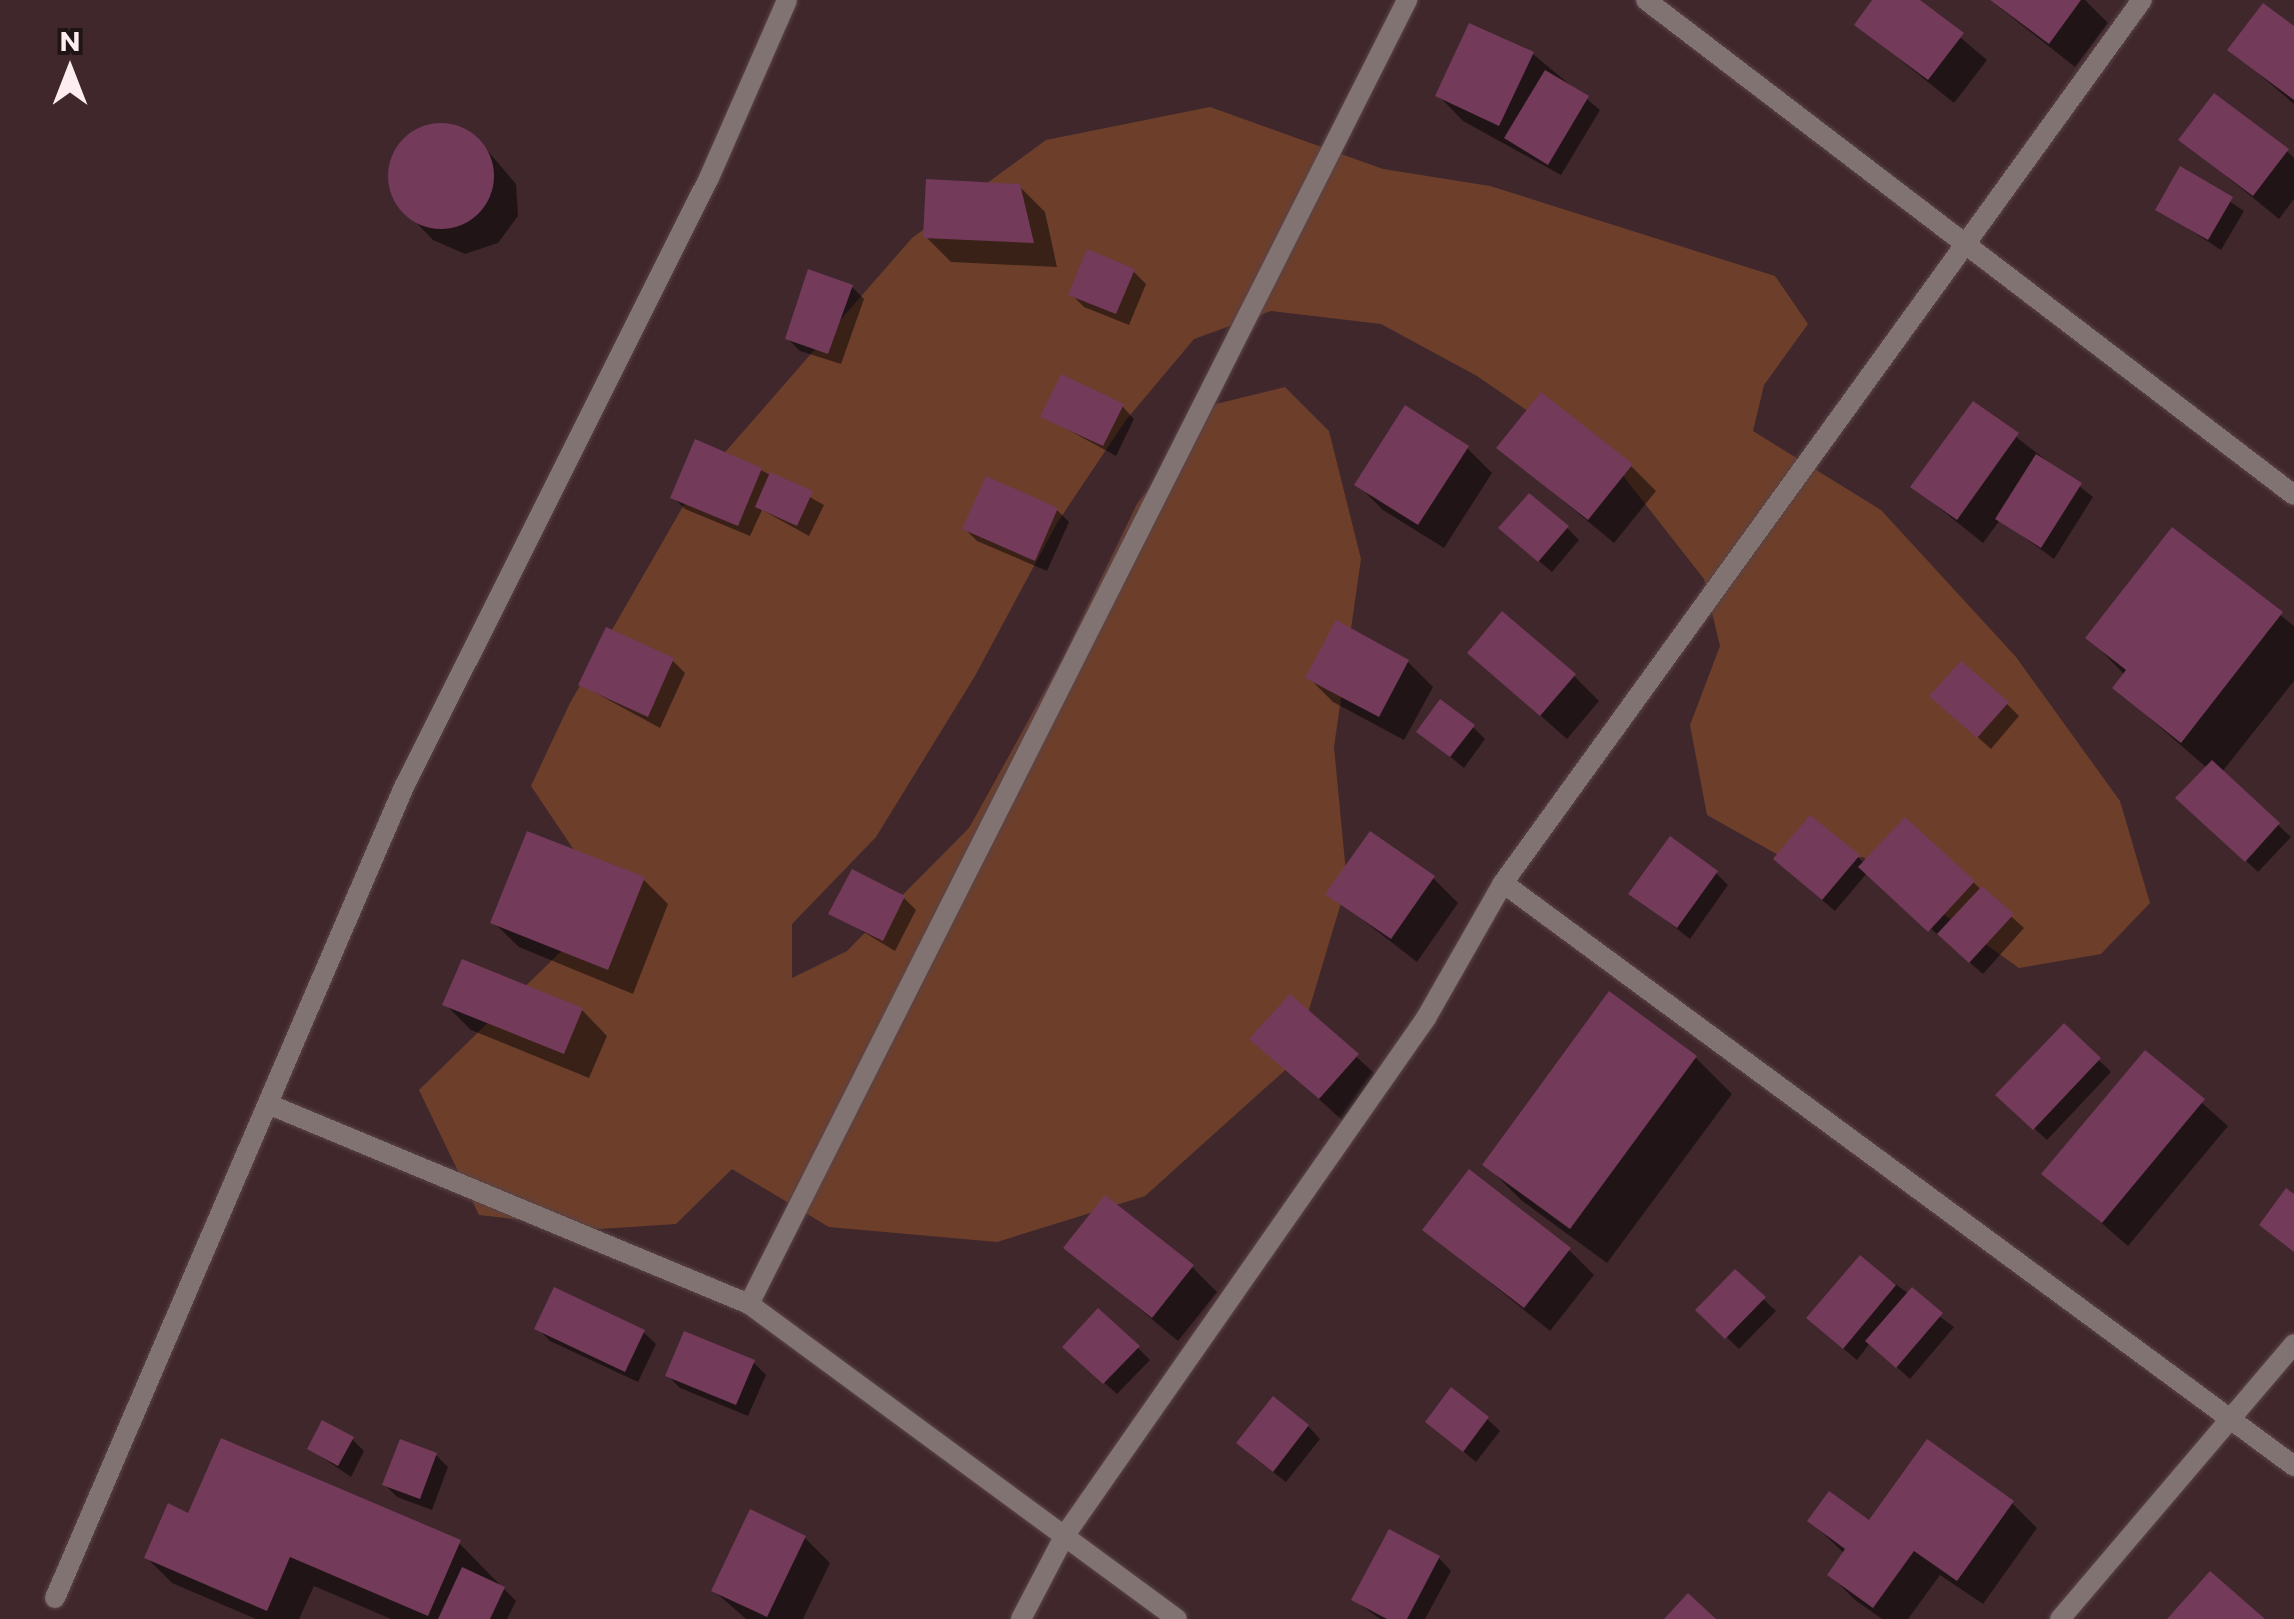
<!DOCTYPE html>
<style>
body{margin:0}
#map{position:relative;width:2294px;height:1619px;overflow:hidden;background:#3f272c;font-family:Commissioner,sans-serif}
div>[style]{position:absolute}
[style*='--x']{left:calc(var(--x)*1px);top:calc(var(--y)*1px);width:calc(var(--w)*1px);rotate:calc(var(--a)*1deg)}
.green>*{inset:0;background:#6d3f2b}
.shadow>*{inset:0;background:#0007}
.building>*{inset:0;background:#733a59}
.round{border-radius:50%}
.roads{filter:drop-shadow(0 0 2px #5a4347) drop-shadow(0 0 2px #5a4347)}
.street>*{height:20px;margin:-10px;padding:0 10px;transform-origin:10px;border-radius:10px;background:#817372}
span{translate:-50% -50%;white-space:nowrap;text-align:center;line-height:1.15;-webkit-text-stroke:10px #1f1416;paint-order:stroke}
.north{position:absolute;left:20px;top:20px;width:100px;height:100px;-webkit-text-stroke:8px #1f1416;paint-order:stroke;rotate:0deg;font-size:28px;font-weight:700;line-height:40px;text-align:center;color:#feedf0}
.north::after{content:'';display:block;margin:auto;width:35px;height:45px;background:#feedf0;clip-path:polygon(50% 0,100% 100%,50% 72%,0 100%)}
</style>
<div id="map">
<div class="green">
<div style="clip-path:polygon(1210px 107px,1383px 169px,1490px 186px,1775px 276px,1808px 324px,1764px 385px,1753px 431px,1881px 510px,2016px 657px,2120px 801px,2150px 903px,2101px 954px,2019px 968px,1863px 857px,1794px 864px,1707px 815px,1690px 725px,1720px 646px,1704px 579px,1624px 477px,1477px 376px,1381px 324px,1271px 311px,1194px 339px,1126px 420px,1057px 523px,975px 676px,876px 837px,792px 924px,792px 978px,847px 951px,969px 828px,1062px 660px,1137px 504px,1216px 404px,1285px 387px,1329px 431px,1361px 559px,1334px 747px,1347px 883px,1293px 1063px,1145px 1196px,997px 1242px,829px 1227px,732px 1169px,676px 1224px,600px 1229px,479px 1215px,419px 1090px,583px 930px,578px 856px,531px 786px,570px 703px,693px 489px,912px 238px,1046px 140px)"></div>
</div>
<div class="shadow">
<div style="clip-path:polygon(1875px 0,1916px 0,1987px 60px,1954px 103px,1857px 25px)"></div>
<div style="clip-path:polygon(1990px 0,2085px 0,2108px 23px,2075px 67px)"></div>
<div style="clip-path:polygon(2294px 29px,2294px 104px,2231px 50px)"></div>
<div style="clip-path:polygon(1533px 54px,1600px 110px,1561px 175px,1463px 121px,1438px 95px)"></div>
<div style="clip-path:polygon(453px 127px,481px 143px,516px 184px,518px 216px,498px 243px,465px 254px,433px 240px,407px 213px,396px 201px,391px 166px,407px 138px,421px 129px)"></div>
<div style="clip-path:polygon(2182px 140px,2287px 151px,2294px 158px,2294px 199px,2279px 219px)"></div>
<div style="clip-path:polygon(2181px 169px,2244px 211px,2221px 250px,2158px 209px)"></div>
<div style="clip-path:polygon(1019px 186px,1045px 212px,1057px 267px,951px 262px,926px 237px)"></div>
<div style="clip-path:polygon(1133px 271px,1146px 284px,1129px 325px,1084px 307px,1071px 294px)"></div>
<div style="clip-path:polygon(852px 287px,864px 299px,841px 364px,800px 351px,787px 338px)"></div>
<div style="clip-path:polygon(1974px 404px,2093px 497px,2054px 559px,2000px 520px,1983px 543px,1913px 487px)"></div>
<div style="clip-path:polygon(1122px 406px,1134px 419px,1116px 456px,1043px 416px)"></div>
<div style="clip-path:polygon(1467px 448px,1492px 473px,1444px 548px,1383px 510px,1358px 485px)"></div>
<div style="clip-path:polygon(1500px 448px,1631px 466px,1656px 491px,1614px 543px)"></div>
<div style="clip-path:polygon(761px 470px,824px 505px,809px 536px,762px 510px,750px 536px,685px 509px,673px 497px)"></div>
<div style="clip-path:polygon(1057px 510px,1069px 522px,1047px 571px,977px 541px,965px 529px)"></div>
<div style="clip-path:polygon(1567px 528px,1579px 540px,1552px 572px,1514px 540px)"></div>
<div style="clip-path:polygon(2173px 530px,2294px 626px,2294px 681px,2222px 772px,2291px 837px,2258px 872px,2191px 810px,2207px 768px,2115px 688px,2125px 675px,2089px 638px)"></div>
<div style="clip-path:polygon(1470px 653px,1574px 676px,1599px 701px,1567px 739px)"></div>
<div style="clip-path:polygon(673px 661px,685px 673px,660px 728px,581px 685px)"></div>
<div style="clip-path:polygon(1408px 662px,1433px 687px,1404px 740px,1333px 702px,1308px 677px)"></div>
<div style="clip-path:polygon(2007px 704px,2019px 716px,1991px 749px,1945px 708px)"></div>
<div style="clip-path:polygon(1473px 727px,1485px 739px,1464px 768px,1419px 731px)"></div>
<div style="clip-path:polygon(1905px 821px,2024px 928px,1983px 974px,1867px 873px,1835px 911px,1788px 871px,1858px 857px,1864px 863px)"></div>
<div style="clip-path:polygon(1716px 873px,1728px 885px,1690px 939px,1631px 893px)"></div>
<div style="clip-path:polygon(1433px 878px,1458px 903px,1417px 962px,1328px 893px)"></div>
<div style="clip-path:polygon(643px 879px,668px 904px,633px 994px,519px 947px,493px 922px)"></div>
<div style="clip-path:polygon(904px 898px,916px 910px,895px 951px,832px 913px)"></div>
<div style="clip-path:polygon(1290px 997px,1383px 1081px,1345px 1123px,1253px 1039px)"></div>
<div style="clip-path:polygon(445px 1004px,582px 1010px,607px 1036px,589px 1078px,471px 1030px)"></div>
<div style="clip-path:polygon(2064px 1026px,2111px 1072px,2047px 1140px,2011px 1107px)"></div>
<div style="clip-path:polygon(2145px 1053px,2228px 1126px,2128px 1246px,2045px 1174px)"></div>
<div style="clip-path:polygon(1696px 1058px,1732px 1094px,1607px 1263px,1521px 1200px,1485px 1164px)"></div>
<div style="clip-path:polygon(1425px 1230px,1569px 1250px,1594px 1275px,1550px 1331px)"></div>
<div style="clip-path:polygon(1067px 1248px,1192px 1267px,1217px 1292px,1178px 1341px)"></div>
<div style="clip-path:polygon(1860px 1258px,1954px 1327px,1910px 1379px,1870px 1343px,1857px 1360px,1821px 1330px)"></div>
<div style="clip-path:polygon(1735px 1273px,1776px 1311px,1739px 1349px,1699px 1310px)"></div>
<div style="clip-path:polygon(537px 1328px,643px 1332px,656px 1344px,638px 1382px,550px 1341px)"></div>
<div style="clip-path:polygon(1138px 1348px,1150px 1360px,1117px 1394px,1078px 1359px)"></div>
<div style="clip-path:polygon(754px 1363px,766px 1375px,748px 1416px,680px 1388px,668px 1376px)"></div>
<div style="clip-path:polygon(1487px 1419px,1500px 1431px,1476px 1462px,1428px 1422px)"></div>
<div style="clip-path:polygon(1308px 1426px,1320px 1439px,1286px 1482px,1251px 1455px)"></div>
<div style="clip-path:polygon(352px 1439px,364px 1451px,351px 1477px,310px 1449px)"></div>
<div style="clip-path:polygon(436px 1455px,448px 1467px,432px 1510px,397px 1497px,385px 1485px)"></div>
<div style="clip-path:polygon(2012px 1503px,2037px 1528px,1983px 1604px,1940px 1575px,1908px 1619px,1882px 1619px,1855px 1600px,1830px 1575px,1845px 1554px,1810px 1521px,1869px 1524px)"></div>
<div style="clip-path:polygon(190px 1516px,459px 1543px,516px 1601px,507px 1619px,391px 1619px,314px 1586px,299px 1619px,256px 1619px,172px 1583px,147px 1558px)"></div>
<div style="clip-path:polygon(805px 1538px,830px 1563px,803px 1619px,746px 1619px,714px 1591px)"></div>
<div style="clip-path:polygon(1439px 1558px,1451px 1571px,1425px 1619px,1380px 1619px,1354px 1600px)"></div>
</div>
<div class="building">
<div style="clip-path:polygon(1872px 0,1920px 0,1964px 33px,1928px 80px,1854px 25px)"></div>
<div style="clip-path:polygon(1990px 0,2081px 0,2049px 44px)"></div>
<div style="clip-path:polygon(2263px 3px,2294px 26px,2294px 100px,2227px 50px)"></div>
<div style="clip-path:polygon(1469px 23px,1534px 52px,1499px 126px,1435px 96px)"></div>
<div style="clip-path:polygon(1545px 70px,1589px 96px,1548px 165px,1504px 138px)"></div>
<div style="clip-path:polygon(2214px 93px,2289px 149px,2253px 196px,2178px 140px)"></div>
<div class="round" style="left:388px;top:123px;width:106px;height:106px"></div>
<div style="clip-path:polygon(2180px 166px,2233px 197px,2208px 240px,2155px 210px)"></div>
<div style="clip-path:polygon(926px 179px,1020px 184px,1034px 243px,923px 238px)"></div>
<div style="clip-path:polygon(1087px 249px,1135px 269px,1116px 314px,1068px 295px)"></div>
<div style="clip-path:polygon(808px 269px,853px 285px,828px 354px,785px 339px)"></div>
<div style="clip-path:polygon(1061px 374px,1124px 404px,1103px 446px,1040px 417px)"></div>
<div style="clip-path:polygon(1541px 392px,1633px 464px,1588px 520px,1496px 448px)"></div>
<div style="clip-path:polygon(1973px 401px,2019px 433px,1957px 520px,1910px 487px)"></div>
<div style="clip-path:polygon(1405px 405px,1469px 446px,1418px 525px,1354px 485px)"></div>
<div style="clip-path:polygon(695px 439px,762px 468px,738px 526px,670px 498px)"></div>
<div style="clip-path:polygon(2036px 454px,2082px 483px,2041px 548px,1995px 519px)"></div>
<div style="clip-path:polygon(770px 472px,813px 491px,797px 526px,755px 507px)"></div>
<div style="clip-path:polygon(986px 476px,1058px 508px,1035px 561px,962px 529px)"></div>
<div style="clip-path:polygon(1529px 493px,1569px 526px,1538px 562px,1498px 528px)"></div>
<div style="clip-path:polygon(2172px 527px,2283px 612px,2181px 743px,2112px 688px,2126px 670px,2085px 638px)"></div>
<div style="clip-path:polygon(1502px 611px,1576px 674px,1540px 716px,1467px 653px)"></div>
<div style="clip-path:polygon(1336px 620px,1409px 660px,1379px 717px,1305px 678px)"></div>
<div style="clip-path:polygon(606px 627px,674px 658px,648px 717px,578px 685px)"></div>
<div style="clip-path:polygon(1961px 661px,2009px 702px,1977px 738px,1929px 696px)"></div>
<div style="clip-path:polygon(1440px 699px,1475px 725px,1450px 757px,1416px 732px)"></div>
<div style="clip-path:polygon(2212px 760px,2280px 823px,2245px 862px,2175px 798px)"></div>
<div style="clip-path:polygon(1810px 815px,1860px 855px,1822px 900px,1773px 859px)"></div>
<div style="clip-path:polygon(1905px 817px,1975px 881px,1928px 932px,1858px 867px)"></div>
<div style="clip-path:polygon(527px 831px,645px 877px,608px 970px,490px 923px)"></div>
<div style="clip-path:polygon(1370px 831px,1435px 876px,1391px 939px,1325px 894px)"></div>
<div style="clip-path:polygon(1670px 836px,1718px 871px,1677px 928px,1628px 894px)"></div>
<div style="clip-path:polygon(852px 869px,905px 896px,883px 941px,828px 914px)"></div>
<div style="clip-path:polygon(1982px 886px,2014px 914px,1969px 963px,1937px 934px)"></div>
<div style="clip-path:polygon(462px 959px,583px 1008px,564px 1054px,442px 1005px)"></div>
<div style="clip-path:polygon(1609px 991px,1697px 1056px,1570px 1229px,1482px 1165px)"></div>
<div style="clip-path:polygon(1290px 994px,1359px 1054px,1319px 1099px,1249px 1039px)"></div>
<div style="clip-path:polygon(2064px 1023px,2101px 1058px,2033px 1130px,1995px 1095px)"></div>
<div style="clip-path:polygon(2145px 1050px,2205px 1099px,2102px 1223px,2041px 1174px)"></div>
<div style="clip-path:polygon(1469px 1169px,1571px 1248px,1524px 1308px,1422px 1230px)"></div>
<div style="clip-path:polygon(2286px 1188px,2294px 1194px,2294px 1252px,2259px 1225px)"></div>
<div style="clip-path:polygon(1105px 1195px,1194px 1265px,1152px 1318px,1063px 1248px)"></div>
<div style="clip-path:polygon(1860px 1255px,1896px 1285px,1843px 1349px,1806px 1318px)"></div>
<div style="clip-path:polygon(1735px 1269px,1766px 1297px,1725px 1339px,1695px 1310px)"></div>
<div style="clip-path:polygon(554px 1287px,645px 1330px,625px 1372px,534px 1329px)"></div>
<div style="clip-path:polygon(1912px 1287px,1943px 1313px,1896px 1368px,1865px 1341px)"></div>
<div style="clip-path:polygon(1098px 1308px,1140px 1346px,1103px 1384px,1062px 1347px)"></div>
<div style="clip-path:polygon(684px 1331px,755px 1360px,736px 1405px,665px 1376px)"></div>
<div style="clip-path:polygon(1451px 1387px,1489px 1417px,1463px 1452px,1425px 1422px)"></div>
<div style="clip-path:polygon(1273px 1396px,1309px 1425px,1273px 1472px,1236px 1443px)"></div>
<div style="clip-path:polygon(322px 1420px,354px 1437px,338px 1466px,307px 1449px)"></div>
<div style="clip-path:polygon(221px 1438px,461px 1540px,428px 1616px,290px 1557px,267px 1611px,144px 1558px,168px 1503px,188px 1513px)"></div>
<div style="clip-path:polygon(400px 1439px,437px 1453px,420px 1499px,382px 1485px)"></div>
<div style="clip-path:polygon(1927px 1439px,2014px 1501px,1957px 1581px,1914px 1551px,1873px 1608px,1827px 1575px,1845px 1549px,1807px 1521px,1829px 1491px,1869px 1520px)"></div>
<div style="clip-path:polygon(750px 1509px,806px 1536px,767px 1617px,711px 1591px)"></div>
<div style="clip-path:polygon(1389px 1529px,1440px 1556px,1407px 1619px,1387px 1619px,1351px 1600px)"></div>
<div style="clip-path:polygon(462px 1567px,505px 1587px,490px 1619px,438px 1619px)"></div>
<div style="clip-path:polygon(2210px 1571px,2265px 1619px,2167px 1619px)"></div>
<div style="clip-path:polygon(1688px 1593px,1716px 1619px,1664px 1619px)"></div>
</div>
<div class="roads">
<div class="street">
<div style="--x:1646;--y:0;--w:815;--a:37.38"></div>
<div style="--x:1503;--y:883;--w:983;--a:36.39"></div>
<div style="--x:268;--y:1104;--w:521;--a:22.58"></div>
<div style="--x:749;--y:1304;--w:531;--a:36.35"></div>
<div style="--x:749;--y:1304;--w:1461;--a:-63.22"></div>
<div style="--x:55;--y:1598;--w:883;--a:-66.72"></div>
<div style="--x:404;--y:787;--w:681;--a:-63.4"></div>
<div style="--x:709;--y:178;--w:194;--a:-66.3"></div>
<div style="--x:1021;--y:1619;--w:95;--a:-62.4"></div>
<div style="--x:1065;--y:1535;--w:631;--a:-55.07"></div>
<div style="--x:1426;--y:1018;--w:155;--a:-60.3"></div>
<div style="--x:1503;--y:883;--w:1090;--a:-54.11"></div>
<div style="--x:2060;--y:1619;--w:361;--a:-49.6"></div>
</div>
</div>
<div class="north">N</div>
</div>
